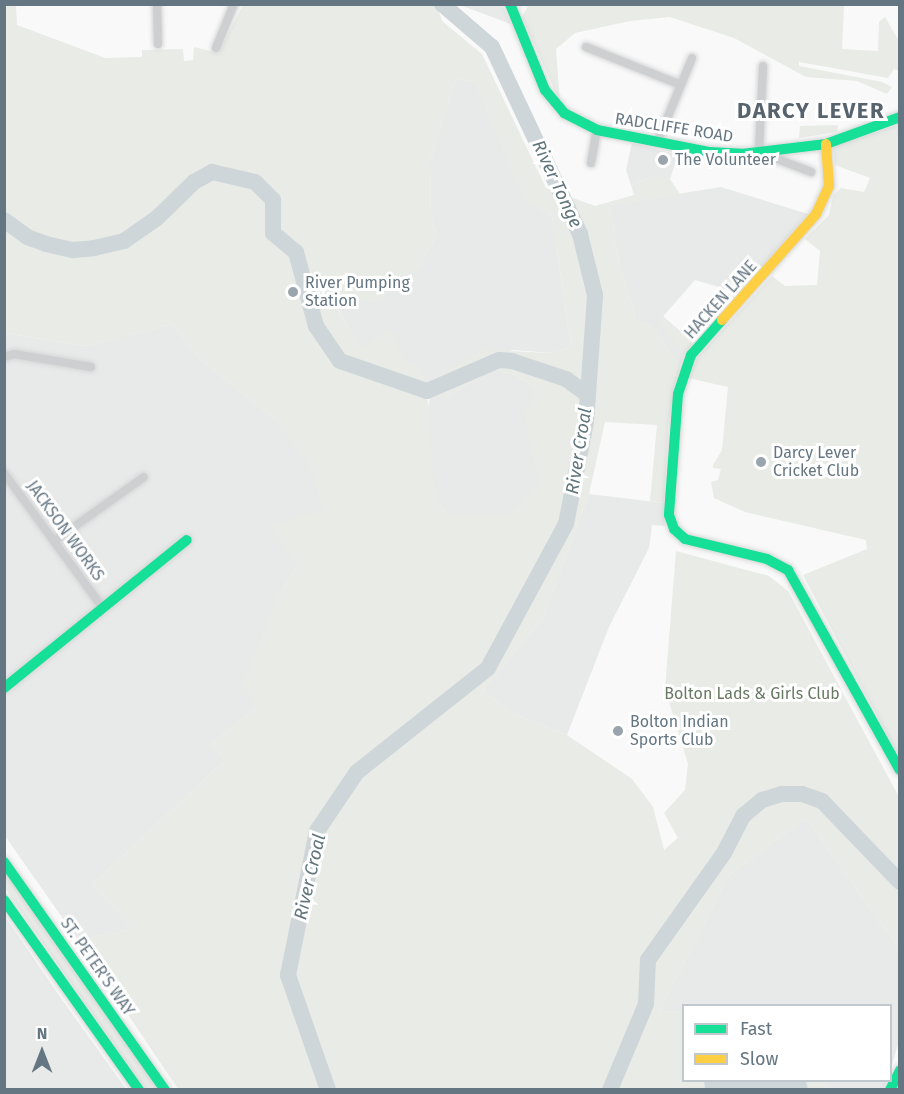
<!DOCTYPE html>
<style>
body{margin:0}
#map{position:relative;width:904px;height:1094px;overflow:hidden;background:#f9f9f9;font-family:"Fira Sans",sans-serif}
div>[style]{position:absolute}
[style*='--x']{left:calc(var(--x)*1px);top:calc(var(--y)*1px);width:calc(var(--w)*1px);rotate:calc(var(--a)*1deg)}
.built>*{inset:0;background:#e8e9e9}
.green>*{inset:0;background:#e8ebe6}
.water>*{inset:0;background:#ced6d9}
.river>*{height:16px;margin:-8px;padding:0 8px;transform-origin:8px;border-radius:8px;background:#ced6d9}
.roads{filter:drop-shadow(0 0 2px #d5d6d7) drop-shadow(0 0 2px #d5d6d7)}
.street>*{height:8px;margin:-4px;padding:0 4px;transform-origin:4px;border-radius:4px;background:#cecfd0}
.fast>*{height:10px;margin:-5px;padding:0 5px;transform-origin:5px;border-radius:5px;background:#16e098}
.slow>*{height:10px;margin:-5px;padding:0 5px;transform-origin:5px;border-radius:5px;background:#ffcf43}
.dots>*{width:16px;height:16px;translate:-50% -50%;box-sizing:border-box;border:3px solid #fff;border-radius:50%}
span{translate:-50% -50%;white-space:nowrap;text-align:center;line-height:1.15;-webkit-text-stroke:6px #fff;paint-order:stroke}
.street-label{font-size:16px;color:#657683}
.poi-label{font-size:16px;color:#657683}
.left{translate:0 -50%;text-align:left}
.park-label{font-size:16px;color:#687a64}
.water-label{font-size:18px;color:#60757c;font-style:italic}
.district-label{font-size:22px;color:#57646e;font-weight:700;letter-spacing:1.5px}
.frame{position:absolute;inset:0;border:6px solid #657683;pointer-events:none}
.legend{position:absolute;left:682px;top:1004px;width:210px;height:78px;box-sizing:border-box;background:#fff;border:2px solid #c1c8cd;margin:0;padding:8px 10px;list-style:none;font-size:18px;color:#657683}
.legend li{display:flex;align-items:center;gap:12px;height:30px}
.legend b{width:30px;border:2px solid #c1c8cd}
.north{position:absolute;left:12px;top:1022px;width:60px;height:60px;-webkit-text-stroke:4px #fff;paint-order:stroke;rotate:0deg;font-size:16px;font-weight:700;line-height:24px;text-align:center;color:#657683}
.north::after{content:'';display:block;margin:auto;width:21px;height:27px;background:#657683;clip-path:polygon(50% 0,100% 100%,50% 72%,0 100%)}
</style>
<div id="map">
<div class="built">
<div style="clip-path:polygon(460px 5px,502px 5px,511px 24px)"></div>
<div style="clip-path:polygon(456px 79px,476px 82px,526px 202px,552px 216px,571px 347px,553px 353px,512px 350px,442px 400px,492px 369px,515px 375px,538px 389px,533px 453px,539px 482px,513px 515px,447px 515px,435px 498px,426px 415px,430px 398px,407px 364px,361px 349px,335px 303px,380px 300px,400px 276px,418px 268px,437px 235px,431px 218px,430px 161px)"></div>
<div style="clip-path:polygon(632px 143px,678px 155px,670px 179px,655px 175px,631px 185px,626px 170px)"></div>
<div style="clip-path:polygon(721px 187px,808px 214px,739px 293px,695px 280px,660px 320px,684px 354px,680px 366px,651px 326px,637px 322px,619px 262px,609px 205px)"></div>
<div style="clip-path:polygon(172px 324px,199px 358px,273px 418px,308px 459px,324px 509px,298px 565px,277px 598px,258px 706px,211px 744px,225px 760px,92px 885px,134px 929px,78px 940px,5px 836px,4px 333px,85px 346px)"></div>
<div style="clip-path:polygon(589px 494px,664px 503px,665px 526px,652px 525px,649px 548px,609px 627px,567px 735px,511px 713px,483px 690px,543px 618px)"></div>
<div style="clip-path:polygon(806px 818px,899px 949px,899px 1041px,891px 1068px,890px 1006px,684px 1006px,683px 1011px,659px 1012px,729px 875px)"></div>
<div style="clip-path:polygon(4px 915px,60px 997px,126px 1089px,5px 1089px)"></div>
<div style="clip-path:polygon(825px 1081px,886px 1081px,883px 1090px,829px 1089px)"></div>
</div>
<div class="green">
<div style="clip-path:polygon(529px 4px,844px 5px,842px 49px,878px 51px,879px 22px,885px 17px,899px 41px,899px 71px,894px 69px,888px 78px,799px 62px,799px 66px,882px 82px,892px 87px,887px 94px,857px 81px,806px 77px,734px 38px,670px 17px,630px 21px,575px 33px,556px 49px,560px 102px,522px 17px)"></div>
<div style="clip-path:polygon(evenodd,5px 5px,16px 5px,17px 25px,105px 58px,142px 57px,142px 50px,183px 49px,184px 61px,193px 60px,194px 47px,218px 53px,243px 5px,437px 5px,442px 21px,482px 54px,546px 188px,595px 206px,634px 195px,631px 185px,655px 175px,670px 179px,680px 194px,609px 205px,619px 262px,637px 322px,651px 326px,680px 366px,668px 425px,664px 503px,650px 501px,657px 425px,605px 422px,589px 494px,543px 618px,483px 690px,511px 713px,567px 735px,632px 779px,653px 807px,664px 850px,678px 838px,664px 813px,685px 790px,688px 764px,665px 689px,676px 551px,769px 576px,788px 591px,899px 797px,899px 949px,806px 818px,729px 875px,659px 1012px,683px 1011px,684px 1080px,704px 1081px,705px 1089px,178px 1089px,78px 940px,134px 929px,92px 885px,225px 760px,211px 744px,258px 706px,242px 685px,277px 598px,298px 565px,269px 526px,324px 509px,307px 459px,273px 418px,199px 358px,172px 324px,85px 346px,5px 333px,5px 5px,456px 79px,476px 82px,526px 203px,552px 216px,571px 347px,553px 353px,482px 350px,433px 378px,437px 396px,442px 400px,492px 369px,515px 375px,538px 389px,524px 414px,538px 482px,513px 515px,447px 515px,435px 498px,426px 378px,416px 364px,407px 364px,389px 331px,361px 348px,335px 304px,380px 300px,400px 276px,418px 268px,437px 235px,431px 218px,430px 161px,456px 79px)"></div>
<div style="clip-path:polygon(838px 125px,837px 132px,799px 138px,800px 126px)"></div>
<div style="clip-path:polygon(899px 125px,899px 757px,803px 575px,867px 549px,866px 540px,745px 512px,714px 498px,711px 482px,718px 480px,721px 469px,713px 468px,713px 465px,722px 450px,728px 387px,688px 378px,697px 358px,772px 276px,785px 286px,817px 285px,820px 251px,805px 239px,829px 215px,833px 195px,841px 188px,864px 192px,870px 178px,835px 165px,833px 146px)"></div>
<div style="clip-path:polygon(663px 316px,694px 343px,684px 354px,659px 321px)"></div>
<div style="clip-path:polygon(4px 870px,159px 1089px,145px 1089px,5px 888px)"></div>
<div style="clip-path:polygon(806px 1081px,825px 1081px,829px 1089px,808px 1089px)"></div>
</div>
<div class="water">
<div style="clip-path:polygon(704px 1081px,806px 1081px,808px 1089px,705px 1089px)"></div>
</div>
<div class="river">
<div style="--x:4;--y:220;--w:29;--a:36"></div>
<div style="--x:27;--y:237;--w:20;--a:20"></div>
<div style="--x:46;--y:244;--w:28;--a:13"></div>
<div style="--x:73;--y:250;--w:21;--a:-5"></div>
<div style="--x:94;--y:248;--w:31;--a:-13"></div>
<div style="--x:124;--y:241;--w:40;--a:-34.9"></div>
<div style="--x:157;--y:218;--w:52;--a:-44.2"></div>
<div style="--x:194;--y:182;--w:21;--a:-29"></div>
<div style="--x:212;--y:172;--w:44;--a:13.1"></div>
<div style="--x:255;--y:182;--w:25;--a:45"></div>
<div style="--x:273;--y:200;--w:33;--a:90"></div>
<div style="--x:273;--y:233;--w:30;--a:40"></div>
<div style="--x:296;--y:252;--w:77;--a:74.9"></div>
<div style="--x:316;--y:326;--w:42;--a:55.6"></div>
<div style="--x:340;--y:361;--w:92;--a:19"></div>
<div style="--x:427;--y:391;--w:78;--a:-23.3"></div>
<div style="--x:499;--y:360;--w:13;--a:4"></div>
<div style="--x:512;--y:361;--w:57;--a:18.4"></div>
<div style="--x:566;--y:379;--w:26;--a:36"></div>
<div style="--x:328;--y:1090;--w:122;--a:-109.2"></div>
<div style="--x:288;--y:975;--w:147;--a:-78.6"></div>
<div style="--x:317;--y:831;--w:71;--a:-55.9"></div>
<div style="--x:357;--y:772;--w:167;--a:-38.4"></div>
<div style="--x:488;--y:668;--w:164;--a:-61.6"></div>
<div style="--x:566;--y:524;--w:104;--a:-78.9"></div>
<div style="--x:586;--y:422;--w:127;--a:-85.9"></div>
<div style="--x:595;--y:295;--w:63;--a:-103.8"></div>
<div style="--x:580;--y:234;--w:207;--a:-115.2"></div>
<div style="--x:492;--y:47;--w:66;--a:-139.3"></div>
<div style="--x:610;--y:1090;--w:93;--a:-67.3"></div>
<div style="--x:646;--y:1004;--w:44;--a:-87.4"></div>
<div style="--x:648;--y:960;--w:131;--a:-54.6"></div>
<div style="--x:724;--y:853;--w:42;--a:-62.8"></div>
<div style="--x:743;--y:816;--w:25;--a:-40"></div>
<div style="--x:762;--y:800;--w:21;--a:-17"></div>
<div style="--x:782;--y:794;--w:20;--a:0"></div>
<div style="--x:802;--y:794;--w:21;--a:19"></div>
<div style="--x:822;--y:801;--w:112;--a:46.1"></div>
</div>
<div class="roads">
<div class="street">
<div style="--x:157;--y:4;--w:40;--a:88.6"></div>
<div style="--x:586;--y:47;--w:102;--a:21.8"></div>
<div style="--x:216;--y:48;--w:48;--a:-67.8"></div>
<div style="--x:763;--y:66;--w:86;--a:92.7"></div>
<div style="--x:759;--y:152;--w:56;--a:21"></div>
<div style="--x:657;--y:143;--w:92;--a:-67.6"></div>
<div style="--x:591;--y:163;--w:34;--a:-80"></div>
<div style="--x:4;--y:357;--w:10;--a:-17"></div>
<div style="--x:14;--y:354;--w:78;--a:9.6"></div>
<div style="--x:4;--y:473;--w:166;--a:53.8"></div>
<div style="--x:54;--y:541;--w:110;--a:-35.4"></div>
</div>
<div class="fast">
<div style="--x:510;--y:4;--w:93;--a:67.9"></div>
<div style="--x:545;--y:90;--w:30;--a:50"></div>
<div style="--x:564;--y:113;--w:37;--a:27"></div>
<div style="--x:597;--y:130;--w:114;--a:11.1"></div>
<div style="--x:709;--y:152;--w:33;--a:3"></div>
<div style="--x:742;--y:154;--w:85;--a:-6.8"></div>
<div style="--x:826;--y:144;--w:79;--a:-20"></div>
<div style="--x:722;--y:320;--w:47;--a:131.5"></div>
<div style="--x:691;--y:355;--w:41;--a:108.4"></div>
<div style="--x:678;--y:394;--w:121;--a:94.3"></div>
<div style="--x:669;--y:515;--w:15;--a:70"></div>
<div style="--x:674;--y:529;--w:15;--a:42"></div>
<div style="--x:685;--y:539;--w:84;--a:13.7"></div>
<div style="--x:767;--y:559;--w:24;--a:28"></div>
<div style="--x:788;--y:570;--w:229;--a:60.8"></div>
<div style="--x:4;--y:688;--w:235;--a:-39"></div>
<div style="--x:4;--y:862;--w:279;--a:54.8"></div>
<div style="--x:4;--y:900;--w:233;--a:54.6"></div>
<div style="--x:890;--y:1090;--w:22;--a:-63"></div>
</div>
<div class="slow">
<div style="--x:722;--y:320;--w:142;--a:-48.4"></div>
<div style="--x:816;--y:214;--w:31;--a:-65"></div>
<div style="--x:829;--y:186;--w:42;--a:-94.1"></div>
</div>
</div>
<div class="dots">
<div style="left:663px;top:160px;background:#99a4ac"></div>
<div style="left:293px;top:292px;background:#99a4ac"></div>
<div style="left:761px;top:462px;background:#99a4ac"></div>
<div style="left:618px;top:731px;background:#99a4ac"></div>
</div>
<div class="street-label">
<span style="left:674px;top:128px;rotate:9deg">RADCLIFFE ROAD</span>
<span style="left:721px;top:300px;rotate:-48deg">HACKEN LANE</span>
<span style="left:65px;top:531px;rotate:54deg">JACKSON WORKS</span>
<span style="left:97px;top:967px;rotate:55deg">ST. PETER'S WAY</span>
</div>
<div class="poi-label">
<span class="left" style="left:675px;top:160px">The Volunteer</span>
<span class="left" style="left:305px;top:292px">River Pumping<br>Station</span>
<span class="left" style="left:773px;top:462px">Darcy Lever<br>Cricket Club</span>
<span class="left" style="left:630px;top:731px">Bolton Indian<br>Sports Club</span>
</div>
<div class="park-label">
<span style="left:752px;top:694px">Bolton Lads &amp; Girls Club</span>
</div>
<div class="water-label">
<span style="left:557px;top:184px;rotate:65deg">River Tonge</span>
<span style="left:579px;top:451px;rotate:-81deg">River Croal</span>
<span style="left:310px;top:877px;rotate:-77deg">River Croal</span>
</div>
<div class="district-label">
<span style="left:811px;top:111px">DARCY LEVER</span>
</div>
<div class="frame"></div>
<ul class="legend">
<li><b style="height:8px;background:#16e098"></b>Fast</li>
<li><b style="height:8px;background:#ffcf43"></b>Slow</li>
</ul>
<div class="north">N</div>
</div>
